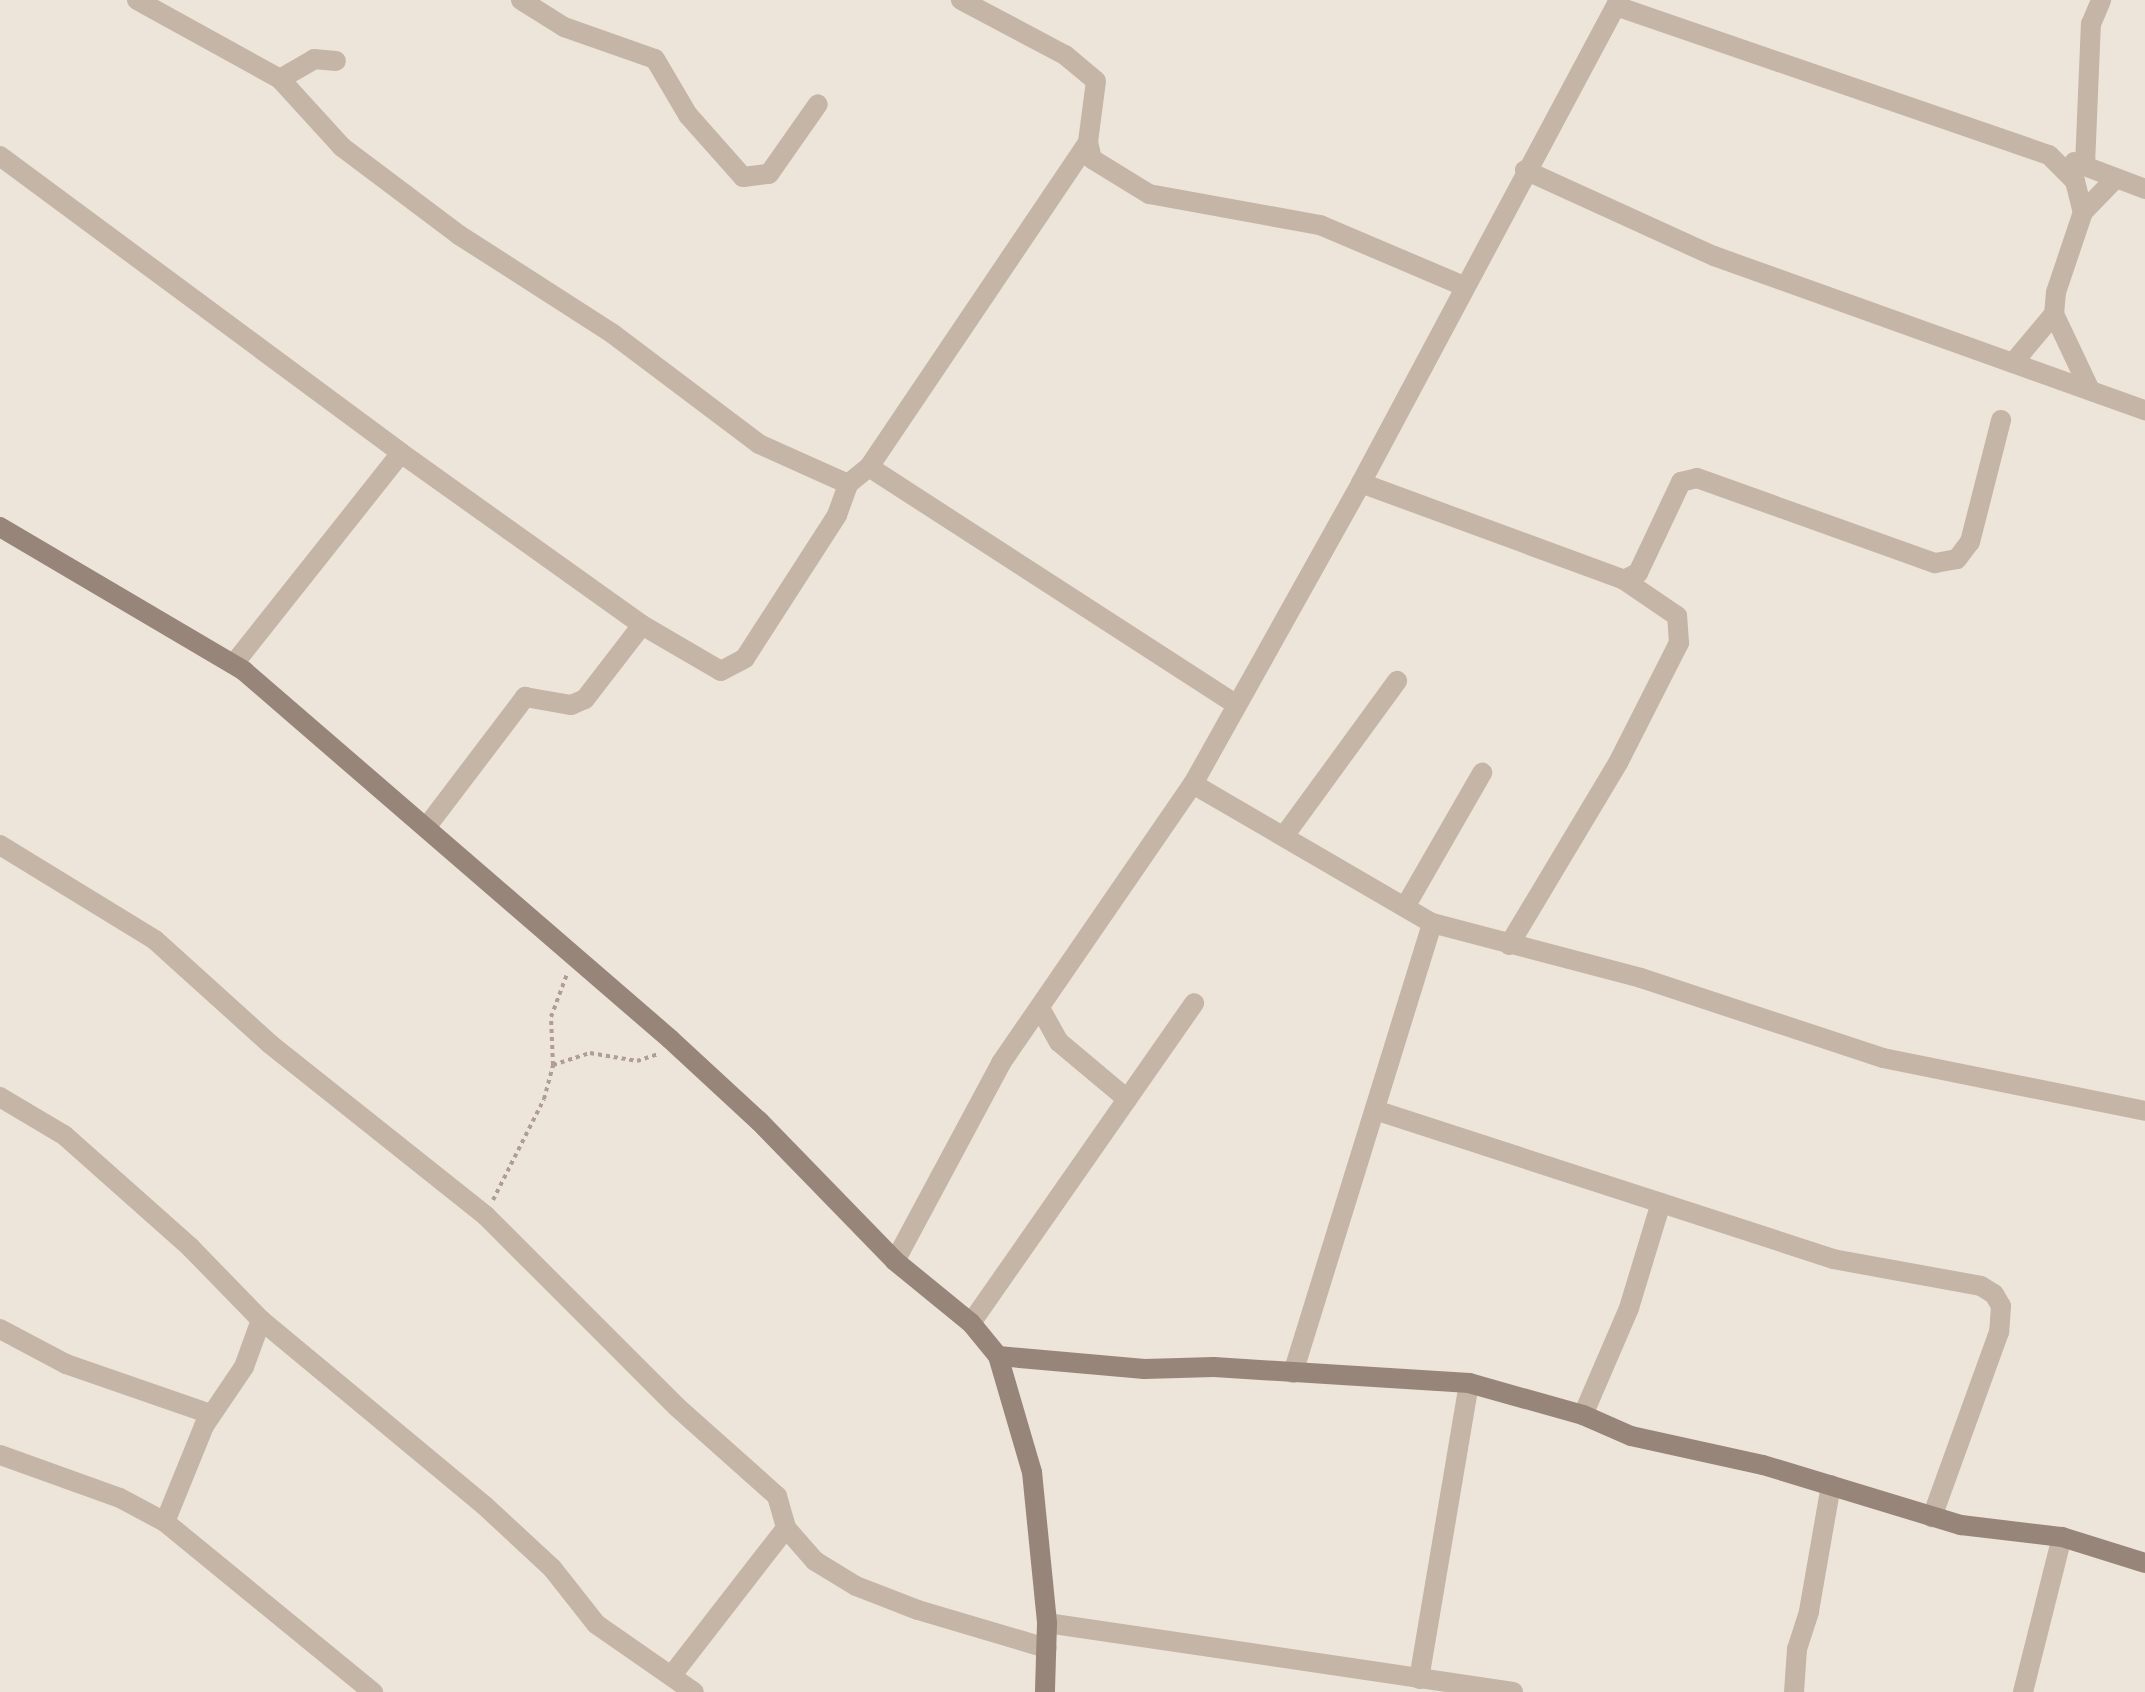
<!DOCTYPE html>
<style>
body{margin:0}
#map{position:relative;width:2145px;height:1692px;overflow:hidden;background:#eee5da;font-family:Poppins,sans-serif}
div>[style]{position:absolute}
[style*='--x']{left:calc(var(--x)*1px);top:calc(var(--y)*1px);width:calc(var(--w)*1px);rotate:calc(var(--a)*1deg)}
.path>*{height:4px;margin-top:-2px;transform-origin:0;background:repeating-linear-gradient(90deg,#b09f91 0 4px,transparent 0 8px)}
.street>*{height:20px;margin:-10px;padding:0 10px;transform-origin:10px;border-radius:10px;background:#c5b5a7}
.secondary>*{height:20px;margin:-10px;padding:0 10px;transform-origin:10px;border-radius:10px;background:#988579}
span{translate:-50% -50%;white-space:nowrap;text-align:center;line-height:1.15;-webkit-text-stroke:7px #f7efe5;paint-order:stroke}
</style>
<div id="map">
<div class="path">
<div style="--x:553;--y:1065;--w:39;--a:-18"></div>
<div style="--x:590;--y:1053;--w:48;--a:9.7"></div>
<div style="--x:637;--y:1061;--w:22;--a:-18"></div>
<div style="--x:493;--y:1200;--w:113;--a:-63.2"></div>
<div style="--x:544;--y:1099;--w:35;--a:-75"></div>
<div style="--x:553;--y:1065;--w:48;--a:-92.4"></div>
<div style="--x:551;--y:1017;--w:46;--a:-69.6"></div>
</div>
<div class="street">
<div style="--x:137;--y:0;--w:163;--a:28.9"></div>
<div style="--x:280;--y:79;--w:92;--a:47.6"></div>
<div style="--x:342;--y:147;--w:146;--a:36.9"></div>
<div style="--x:459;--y:235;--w:183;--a:32.7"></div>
<div style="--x:613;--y:334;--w:183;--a:37"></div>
<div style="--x:759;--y:444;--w:98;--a:24.2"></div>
<div style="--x:521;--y:0;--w:51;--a:32.1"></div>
<div style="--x:564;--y:27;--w:96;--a:19.4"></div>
<div style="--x:655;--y:59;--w:65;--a:59.5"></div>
<div style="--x:688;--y:115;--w:83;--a:48.4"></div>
<div style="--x:743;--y:177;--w:26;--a:-7"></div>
<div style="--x:769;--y:174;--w:85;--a:-55"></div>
<div style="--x:961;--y:0;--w:118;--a:27.9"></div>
<div style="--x:1065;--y:55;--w:40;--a:40"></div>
<div style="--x:1096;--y:81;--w:62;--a:97.5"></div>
<div style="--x:1088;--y:142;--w:17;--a:77"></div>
<div style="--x:1092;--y:159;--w:67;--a:31.6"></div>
<div style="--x:1149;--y:194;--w:174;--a:10.3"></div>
<div style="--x:1320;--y:225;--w:156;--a:23"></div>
<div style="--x:1616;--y:6;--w:458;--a:19"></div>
<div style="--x:2049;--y:155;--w:37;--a:45"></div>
<div style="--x:2075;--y:181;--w:32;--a:76"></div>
<div style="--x:2083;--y:212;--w:84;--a:108.6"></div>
<div style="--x:2056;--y:292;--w:22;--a:95"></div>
<div style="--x:2054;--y:314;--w:82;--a:64.7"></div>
<div style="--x:280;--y:79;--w:39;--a:-30"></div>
<div style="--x:314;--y:59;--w:22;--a:5"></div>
<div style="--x:0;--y:156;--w:499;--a:36.5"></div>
<div style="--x:401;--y:453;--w:269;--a:128.4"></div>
<div style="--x:2074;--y:162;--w:76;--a:20.8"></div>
<div style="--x:2085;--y:165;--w:141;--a:-87.6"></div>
<div style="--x:2091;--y:24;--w:26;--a:-67"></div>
<div style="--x:1525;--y:170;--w:208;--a:24.5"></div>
<div style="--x:1714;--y:256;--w:458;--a:19.7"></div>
<div style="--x:2083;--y:212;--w:47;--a:-45.9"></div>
<div style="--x:2013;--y:363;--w:64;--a:-50.1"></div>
<div style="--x:401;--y:453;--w:296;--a:35.5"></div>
<div style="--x:642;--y:625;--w:91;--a:30.2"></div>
<div style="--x:721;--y:671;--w:27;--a:-28"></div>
<div style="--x:745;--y:658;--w:170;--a:-57.2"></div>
<div style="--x:837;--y:515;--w:33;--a:-70"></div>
<div style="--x:848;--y:484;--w:27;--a:-39"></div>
<div style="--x:869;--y:467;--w:438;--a:32.9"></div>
<div style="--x:869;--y:467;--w:392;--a:-56"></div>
<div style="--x:1361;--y:483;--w:280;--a:20.2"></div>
<div style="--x:1624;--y:580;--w:16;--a:-27"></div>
<div style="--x:1638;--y:573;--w:101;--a:-64.7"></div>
<div style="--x:1681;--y:482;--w:16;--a:-14"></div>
<div style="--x:1697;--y:478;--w:253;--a:19.7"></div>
<div style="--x:1935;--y:563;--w:22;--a:-10"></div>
<div style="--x:1957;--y:559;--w:21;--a:-53"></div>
<div style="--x:1970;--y:542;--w:126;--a:-75.7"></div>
<div style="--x:1193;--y:784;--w:276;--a:30.2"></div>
<div style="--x:1432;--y:923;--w:216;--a:14.7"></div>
<div style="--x:1641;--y:978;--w:255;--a:18.3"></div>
<div style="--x:1883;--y:1058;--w:267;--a:11.4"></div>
<div style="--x:428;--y:825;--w:161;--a:-52.8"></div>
<div style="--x:525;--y:697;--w:47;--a:9.9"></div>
<div style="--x:571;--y:705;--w:15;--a:-23"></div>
<div style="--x:585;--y:699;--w:93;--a:-52.4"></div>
<div style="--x:1284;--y:836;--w:192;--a:-53.9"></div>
<div style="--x:0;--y:845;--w:182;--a:31.5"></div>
<div style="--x:155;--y:940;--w:155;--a:42.1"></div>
<div style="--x:270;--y:1044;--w:276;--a:38.5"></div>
<div style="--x:486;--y:1216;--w:270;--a:45"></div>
<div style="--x:677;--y:1407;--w:134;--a:41.7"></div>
<div style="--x:777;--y:1496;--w:33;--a:74"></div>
<div style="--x:786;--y:1528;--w:44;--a:48.7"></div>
<div style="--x:815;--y:1561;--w:48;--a:31.4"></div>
<div style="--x:856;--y:1586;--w:66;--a:21.2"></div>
<div style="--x:918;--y:1610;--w:134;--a:16.5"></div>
<div style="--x:1405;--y:907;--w:155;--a:-60.1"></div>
<div style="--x:1509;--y:945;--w:212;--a:-59.1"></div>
<div style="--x:1618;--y:763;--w:135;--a:-63.1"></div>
<div style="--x:1679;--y:643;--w:27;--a:-94"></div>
<div style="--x:1677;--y:616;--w:64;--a:-145.8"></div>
<div style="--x:1040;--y:1008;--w:39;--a:61"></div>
<div style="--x:1059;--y:1042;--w:89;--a:40"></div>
<div style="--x:0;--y:1097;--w:74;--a:30.7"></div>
<div style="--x:64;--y:1135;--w:169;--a:41.6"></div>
<div style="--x:190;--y:1247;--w:102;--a:45.8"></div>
<div style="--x:261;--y:1320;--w:291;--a:39.7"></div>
<div style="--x:485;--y:1506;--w:91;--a:42.8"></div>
<div style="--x:552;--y:1568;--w:71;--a:51.8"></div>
<div style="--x:596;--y:1624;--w:119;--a:34.8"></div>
<div style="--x:1375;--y:1110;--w:482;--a:18"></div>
<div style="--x:1833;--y:1259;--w:150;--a:10.3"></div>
<div style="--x:1981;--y:1286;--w:15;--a:32"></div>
<div style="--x:1994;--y:1294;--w:14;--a:60"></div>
<div style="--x:2001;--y:1306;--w:26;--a:94"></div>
<div style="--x:1999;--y:1332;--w:197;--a:109.9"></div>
<div style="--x:895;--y:1261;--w:225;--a:-61.8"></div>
<div style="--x:1001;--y:1063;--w:339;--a:-55.5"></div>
<div style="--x:1193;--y:784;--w:345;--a:-60.8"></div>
<div style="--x:1361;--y:483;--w:548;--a:-61.89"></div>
<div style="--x:971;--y:1323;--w:390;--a:-55.1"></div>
<div style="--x:0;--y:1329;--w:75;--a:27.9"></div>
<div style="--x:66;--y:1364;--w:152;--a:19.1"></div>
<div style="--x:1293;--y:1373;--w:471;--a:-72.8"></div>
<div style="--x:1583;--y:1415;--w:116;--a:-66.7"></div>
<div style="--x:1629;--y:1308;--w:110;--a:-73.1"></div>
<div style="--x:0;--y:1455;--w:127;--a:19.7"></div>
<div style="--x:120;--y:1498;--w:51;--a:28.1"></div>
<div style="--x:165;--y:1522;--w:269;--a:39.3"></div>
<div style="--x:165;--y:1522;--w:104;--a:-67.9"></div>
<div style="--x:204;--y:1426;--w:71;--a:-55.9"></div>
<div style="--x:244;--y:1367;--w:50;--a:-70.1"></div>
<div style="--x:1047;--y:1623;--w:471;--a:8.4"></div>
<div style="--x:672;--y:1675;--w:186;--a:-52.2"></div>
<div style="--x:1419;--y:1679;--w:300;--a:-80.4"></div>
<div style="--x:1794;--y:1692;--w:43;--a:-86"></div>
<div style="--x:1797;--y:1649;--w:40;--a:-72"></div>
<div style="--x:1809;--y:1611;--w:128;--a:-80.1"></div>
<div style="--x:2023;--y:1692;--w:160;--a:-75.9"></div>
</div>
<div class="secondary">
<div style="--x:0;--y:527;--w:283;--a:30.5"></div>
<div style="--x:244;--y:671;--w:563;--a:40.82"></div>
<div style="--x:670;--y:1039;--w:121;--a:42.7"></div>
<div style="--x:759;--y:1121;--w:195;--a:45.8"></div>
<div style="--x:895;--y:1261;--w:98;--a:39.2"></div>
<div style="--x:971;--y:1323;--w:43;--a:50.7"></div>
<div style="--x:998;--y:1356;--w:121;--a:73.7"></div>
<div style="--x:1032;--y:1472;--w:152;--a:84.3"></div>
<div style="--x:1047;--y:1623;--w:69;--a:91.7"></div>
<div style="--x:998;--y:1356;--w:147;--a:5.1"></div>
<div style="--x:1144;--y:1369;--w:70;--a:-1.6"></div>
<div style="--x:1214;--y:1367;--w:256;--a:3.6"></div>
<div style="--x:1469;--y:1383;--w:118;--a:15.7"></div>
<div style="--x:1583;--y:1415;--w:52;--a:23.6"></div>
<div style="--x:1631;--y:1436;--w:135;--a:12.4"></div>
<div style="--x:1763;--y:1465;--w:207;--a:16.9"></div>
<div style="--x:1961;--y:1525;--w:102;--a:6.8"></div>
<div style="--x:2062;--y:1537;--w:87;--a:17.4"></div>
</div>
</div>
